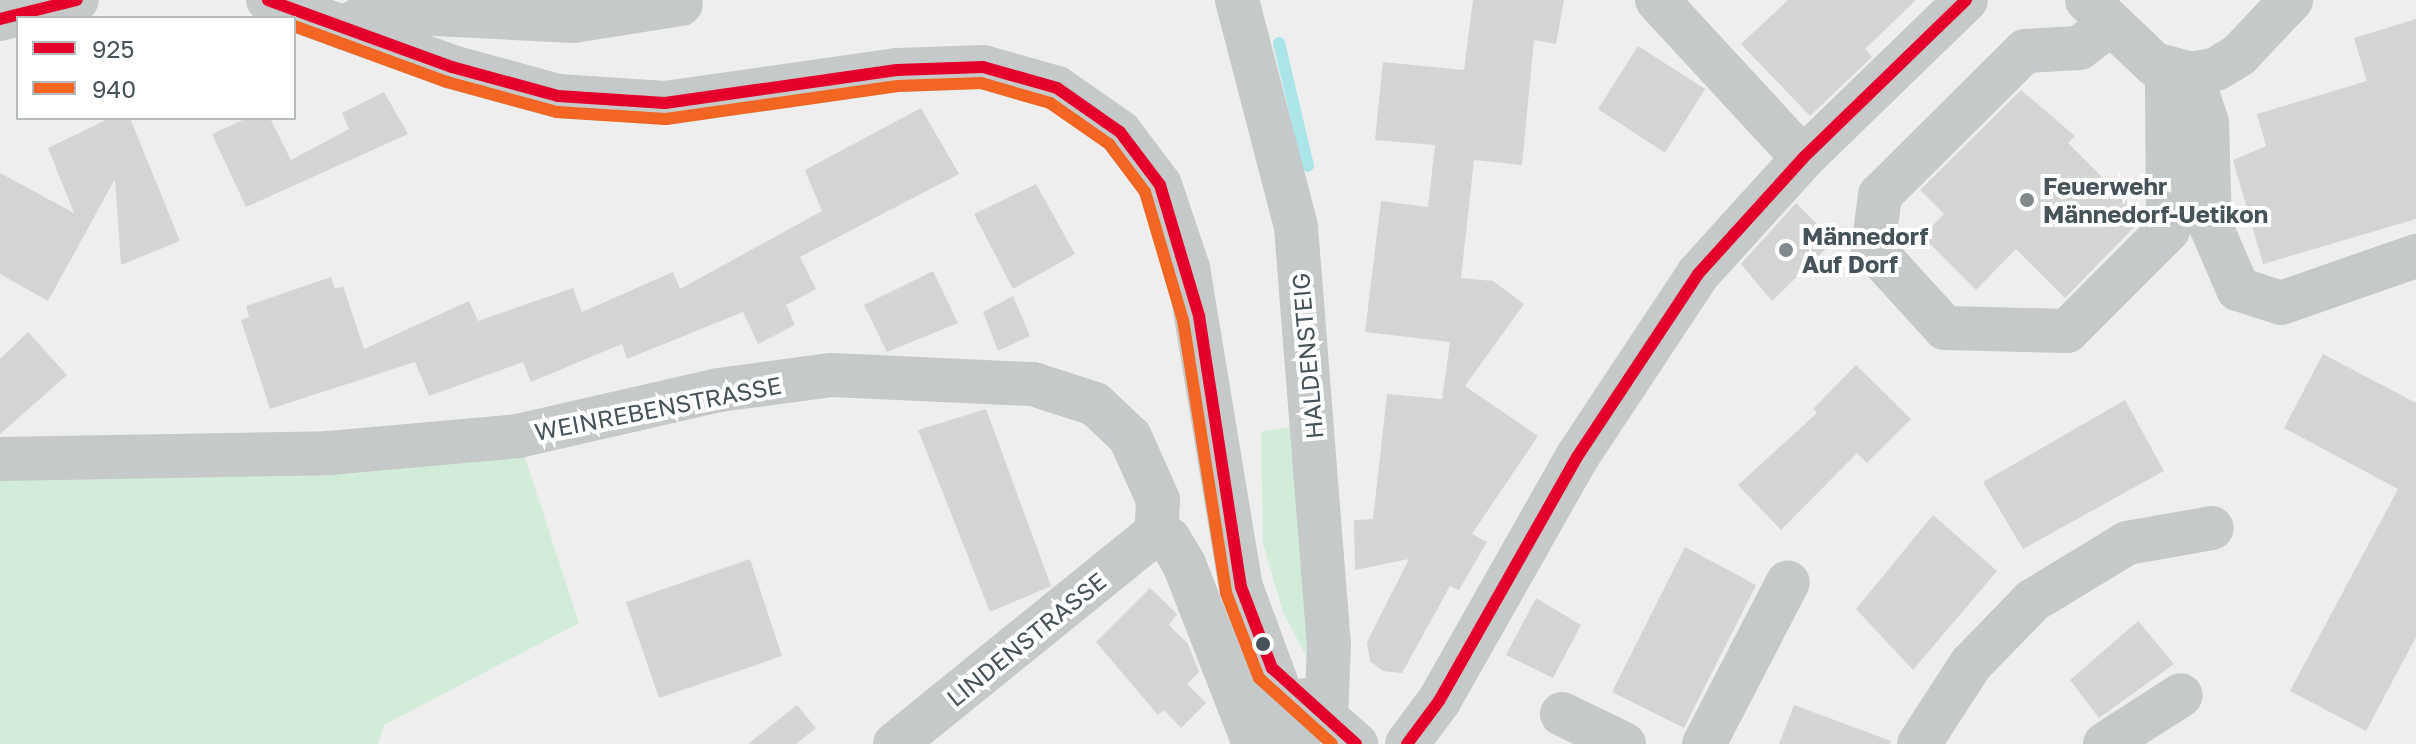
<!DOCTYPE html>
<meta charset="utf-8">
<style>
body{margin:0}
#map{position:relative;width:2416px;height:744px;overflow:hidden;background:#eee;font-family:"Golos Text",sans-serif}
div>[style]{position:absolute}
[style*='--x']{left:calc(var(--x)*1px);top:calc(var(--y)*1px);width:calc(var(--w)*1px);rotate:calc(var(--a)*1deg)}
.green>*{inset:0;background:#d3ecd9}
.stream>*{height:12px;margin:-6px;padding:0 6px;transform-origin:6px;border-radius:6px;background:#aae6e8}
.building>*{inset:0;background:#d4d6d6}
.minor>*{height:44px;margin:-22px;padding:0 22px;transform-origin:22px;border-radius:22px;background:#c5c9ca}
.bus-1>*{height:12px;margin:-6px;padding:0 6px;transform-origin:6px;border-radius:6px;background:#e4002b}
.bus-2>*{height:12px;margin:-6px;padding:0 6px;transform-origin:6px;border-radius:6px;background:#f26522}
.dots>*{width:22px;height:22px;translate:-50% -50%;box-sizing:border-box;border:4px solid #fff;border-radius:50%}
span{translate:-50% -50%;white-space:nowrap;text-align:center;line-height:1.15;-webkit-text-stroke:8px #fff;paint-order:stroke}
.poi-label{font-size:24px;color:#465359;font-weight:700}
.left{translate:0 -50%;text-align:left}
.street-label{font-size:24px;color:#465359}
.legend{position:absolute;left:16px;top:16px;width:280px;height:104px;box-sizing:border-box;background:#fff;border:2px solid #b5babd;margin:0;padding:10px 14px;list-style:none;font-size:24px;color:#465359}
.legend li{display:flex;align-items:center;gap:16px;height:40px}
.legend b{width:40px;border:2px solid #b5babd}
</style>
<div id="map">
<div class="green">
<div style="clip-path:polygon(1291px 427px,1312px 667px,1283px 612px,1263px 543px,1261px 432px)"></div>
<div style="clip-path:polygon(518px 436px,579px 623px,384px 725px,378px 744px,0 744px,0 459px)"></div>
</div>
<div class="stream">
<div style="--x:1279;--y:43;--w:126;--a:76.7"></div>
</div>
<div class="building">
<div style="clip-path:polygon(1473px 0,1564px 0,1556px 44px,1534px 40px,1522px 165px,1474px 160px,1461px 278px,1493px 281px,1524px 304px,1465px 386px,1538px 436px,1472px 534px,1487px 542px,1459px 590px,1450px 586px,1402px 673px,1383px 671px,1370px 661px,1367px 642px,1409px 559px,1355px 570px,1354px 520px,1373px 519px,1387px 394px,1442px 399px,1450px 342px,1365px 332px,1381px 201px,1428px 207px,1435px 145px,1375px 140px,1383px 62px,1464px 70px)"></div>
<div style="clip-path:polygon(1788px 0,1916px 0,1865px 49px,1872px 57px,1810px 116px,1741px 44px)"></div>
<div style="clip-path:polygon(2416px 19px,2416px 219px,2263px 264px,2233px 160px,2266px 146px,2257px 114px,2367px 81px,2354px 38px)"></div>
<div style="clip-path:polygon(1638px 46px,1705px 89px,1665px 153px,1598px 109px)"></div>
<div style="clip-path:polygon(2021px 90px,2075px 136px,2068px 143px,2143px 218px,2065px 298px,2016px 249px,1976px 290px,1922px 236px,1944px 214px,1920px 190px)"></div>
<div style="clip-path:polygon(384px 92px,408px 134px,246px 207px,212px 134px,247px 118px,270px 118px,291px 160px,349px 129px,342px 113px)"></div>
<div style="clip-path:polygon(921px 108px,959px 174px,800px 257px,816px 289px,786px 305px,795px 325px,758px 344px,743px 312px,627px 359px,622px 344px,531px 382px,523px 362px,429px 396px,415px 362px,270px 409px,241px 320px,249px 317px,246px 306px,331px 277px,335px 289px,343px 286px,364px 349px,469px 301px,478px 321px,573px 288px,582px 312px,673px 272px,680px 289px,822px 211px,805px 170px)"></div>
<div style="clip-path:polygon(110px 118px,130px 118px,180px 241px,121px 265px,115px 179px,48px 301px,0 274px,0 173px,74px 213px,48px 148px)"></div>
<div style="clip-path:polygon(1036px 184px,1075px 254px,1013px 289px,974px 214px)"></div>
<div style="clip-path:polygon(1796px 203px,1834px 241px,1772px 301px,1741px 264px)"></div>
<div style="clip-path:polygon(933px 271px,958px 323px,887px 352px,864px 305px)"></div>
<div style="clip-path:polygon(1013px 296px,1030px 336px,998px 351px,983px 312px)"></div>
<div style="clip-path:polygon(28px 332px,67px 375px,0 434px,0 359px)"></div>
<div style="clip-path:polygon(2323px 354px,2416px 403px,2416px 637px,2366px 731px,2290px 691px,2398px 489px,2284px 428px)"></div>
<div style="clip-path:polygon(1856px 365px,1911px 419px,1867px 463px,1857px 453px,1781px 530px,1738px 485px,1817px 413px,1813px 409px)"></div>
<div style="clip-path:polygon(2125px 400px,2164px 471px,2023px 549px,1983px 482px)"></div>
<div style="clip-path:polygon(986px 409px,1051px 586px,990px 612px,918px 430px)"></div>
<div style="clip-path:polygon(1933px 515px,1997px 571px,1913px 670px,1856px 609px)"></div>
<div style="clip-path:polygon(1685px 547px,1756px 585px,1684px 728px,1612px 692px)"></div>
<div style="clip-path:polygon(750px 559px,782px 656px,659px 698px,626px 602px)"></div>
<div style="clip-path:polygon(1150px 588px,1177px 614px,1169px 625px,1188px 644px,1199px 672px,1187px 684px,1206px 703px,1181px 728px,1164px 710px,1158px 715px,1096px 642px)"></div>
<div style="clip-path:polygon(1536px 598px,1581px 625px,1553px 678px,1506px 655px)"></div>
<div style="clip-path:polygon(2138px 621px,2174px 664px,2099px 718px,2070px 680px)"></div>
<div style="clip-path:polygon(797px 705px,816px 728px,796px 744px,748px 744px)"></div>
<div style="clip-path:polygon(1794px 705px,1891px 741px,1890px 744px,1779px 744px)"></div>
</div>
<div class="minor">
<div style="--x:268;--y:0;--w:196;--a:20"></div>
<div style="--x:452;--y:67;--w:110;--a:15.3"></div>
<div style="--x:558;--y:96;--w:107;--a:3.7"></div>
<div style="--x:665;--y:103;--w:234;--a:-8.1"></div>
<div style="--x:897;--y:70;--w:86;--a:-2"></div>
<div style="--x:983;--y:67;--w:77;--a:15.8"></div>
<div style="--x:1057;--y:88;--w:77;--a:34.9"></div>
<div style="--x:1120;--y:132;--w:66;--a:53"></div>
<div style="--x:1160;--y:185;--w:88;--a:71.4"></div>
<div style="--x:1188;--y:268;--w:323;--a:80.6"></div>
<div style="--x:1241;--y:587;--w:167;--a:69.7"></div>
<div style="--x:1237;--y:0;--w:235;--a:75.4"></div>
<div style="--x:1296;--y:227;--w:417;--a:85.5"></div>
<div style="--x:1329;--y:643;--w:77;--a:92.2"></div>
<div style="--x:1657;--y:0;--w:215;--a:47.3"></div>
<div style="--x:2087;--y:0;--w:93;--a:43.7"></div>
<div style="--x:2154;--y:64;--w:38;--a:15"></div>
<div style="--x:2191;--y:74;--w:25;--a:-11"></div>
<div style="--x:2216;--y:69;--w:27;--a:-31"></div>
<div style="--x:2239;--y:55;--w:76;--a:-46.6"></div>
<div style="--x:0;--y:19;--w:79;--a:-13.9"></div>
<div style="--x:2111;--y:24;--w:40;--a:143"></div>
<div style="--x:2079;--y:48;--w:54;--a:176.8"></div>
<div style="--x:2025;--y:51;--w:204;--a:135.2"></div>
<div style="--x:1880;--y:195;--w:54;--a:97.4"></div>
<div style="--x:1873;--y:249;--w:107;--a:47.7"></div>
<div style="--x:1945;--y:328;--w:122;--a:1.4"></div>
<div style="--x:2067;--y:331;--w:143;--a:-45"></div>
<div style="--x:2168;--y:230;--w:160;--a:-90.4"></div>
<div style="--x:344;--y:28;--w:35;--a:-29"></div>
<div style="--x:375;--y:11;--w:198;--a:2.9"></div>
<div style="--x:573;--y:21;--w:109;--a:-8.9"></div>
<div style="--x:2191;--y:74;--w:52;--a:71.9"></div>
<div style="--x:2207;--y:123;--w:101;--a:88.3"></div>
<div style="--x:2210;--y:224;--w:71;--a:66.7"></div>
<div style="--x:2238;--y:289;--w:45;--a:18"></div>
<div style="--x:2281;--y:303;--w:143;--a:-19.2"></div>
<div style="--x:0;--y:459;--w:329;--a:-1"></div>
<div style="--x:329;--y:453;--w:190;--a:-5.1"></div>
<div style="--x:518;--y:436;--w:206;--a:-12.9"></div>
<div style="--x:719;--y:390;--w:114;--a:-7.6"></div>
<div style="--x:832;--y:375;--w:201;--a:2.6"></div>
<div style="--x:1033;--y:384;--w:65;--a:17.9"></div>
<div style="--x:1095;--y:404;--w:48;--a:43.3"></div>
<div style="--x:1130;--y:437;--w:69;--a:66"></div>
<div style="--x:1158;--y:500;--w:33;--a:93"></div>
<div style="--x:1156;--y:533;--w:14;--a:25"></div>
<div style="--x:1169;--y:539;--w:29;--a:59"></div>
<div style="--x:1184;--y:564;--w:185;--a:68.7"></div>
<div style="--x:1251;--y:736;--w:32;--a:14"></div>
<div style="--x:1306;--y:700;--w:67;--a:41.3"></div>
<div style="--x:1562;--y:714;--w:69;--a:25.8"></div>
<div style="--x:895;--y:744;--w:336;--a:-39"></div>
<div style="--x:1407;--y:744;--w:54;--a:-53.3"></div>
<div style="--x:1439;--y:701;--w:280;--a:-60.5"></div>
<div style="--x:1577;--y:457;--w:219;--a:-56.5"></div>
<div style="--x:1698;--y:274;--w:156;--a:-47.8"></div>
<div style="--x:1803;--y:158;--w:227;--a:-44.1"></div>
<div style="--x:1704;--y:744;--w:182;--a:-62.6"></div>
<div style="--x:1919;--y:744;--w:95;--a:-57"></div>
<div style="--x:1971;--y:664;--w:88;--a:-45.9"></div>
<div style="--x:2032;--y:601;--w:111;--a:-31.4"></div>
<div style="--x:2127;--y:543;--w:86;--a:-10"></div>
<div style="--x:2105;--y:744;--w:90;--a:-32.8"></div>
</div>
<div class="bus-1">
<div style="--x:268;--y:0;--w:196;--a:20"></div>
<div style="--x:452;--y:67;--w:110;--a:15.3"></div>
<div style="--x:558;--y:96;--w:107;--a:3.7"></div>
<div style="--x:665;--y:103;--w:234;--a:-8.1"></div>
<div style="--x:897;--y:70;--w:86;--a:-2"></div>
<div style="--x:983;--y:67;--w:77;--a:15.8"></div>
<div style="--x:1057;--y:88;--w:77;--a:34.9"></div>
<div style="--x:1120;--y:132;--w:66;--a:53"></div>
<div style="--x:1160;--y:185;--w:137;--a:73.4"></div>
<div style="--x:1199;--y:316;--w:274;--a:81.2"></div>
<div style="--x:1241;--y:587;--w:87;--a:69.1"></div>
<div style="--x:1272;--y:668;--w:113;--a:42.1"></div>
<div style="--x:0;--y:19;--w:79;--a:-13.9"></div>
<div style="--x:1407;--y:744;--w:54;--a:-53.3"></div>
<div style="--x:1439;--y:701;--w:280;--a:-60.5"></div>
<div style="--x:1577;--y:457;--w:219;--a:-56.5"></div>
<div style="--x:1698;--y:274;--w:156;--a:-47.8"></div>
<div style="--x:1803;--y:158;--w:227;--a:-44.1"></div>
</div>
<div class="bus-2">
<div style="--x:294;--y:26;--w:163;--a:20.1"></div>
<div style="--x:447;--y:82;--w:114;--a:15.3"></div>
<div style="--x:557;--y:112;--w:109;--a:3.7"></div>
<div style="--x:666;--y:119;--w:234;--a:-8.1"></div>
<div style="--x:898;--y:86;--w:83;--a:-2.1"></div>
<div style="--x:981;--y:83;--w:72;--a:16.2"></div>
<div style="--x:1050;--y:103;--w:72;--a:34.8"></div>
<div style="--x:1109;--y:144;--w:60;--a:53.1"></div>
<div style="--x:1145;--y:192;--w:134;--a:73.5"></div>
<div style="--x:1183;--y:320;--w:276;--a:81"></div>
<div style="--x:1226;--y:593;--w:91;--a:68.8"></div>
<div style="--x:1259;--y:678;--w:98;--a:42.1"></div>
</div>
<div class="dots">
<div style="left:2027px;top:200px;background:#81898d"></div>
<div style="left:1786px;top:250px;background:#81898d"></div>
<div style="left:1263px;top:644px;background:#465359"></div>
</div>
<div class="poi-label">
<span class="left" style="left:2043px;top:200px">Feuerwehr<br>Männedorf-Uetikon</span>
<span class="left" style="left:1802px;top:250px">Männedorf<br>Auf Dorf</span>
</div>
<div class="street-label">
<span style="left:1307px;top:356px;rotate:-95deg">HALDENSTEIG</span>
<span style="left:658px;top:408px;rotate:-11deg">WEINREBENSTRASSE</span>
<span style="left:1026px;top:639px;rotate:-39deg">LINDENSTRASSE</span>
</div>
<ul class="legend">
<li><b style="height:10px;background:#e4002b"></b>925</li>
<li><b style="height:10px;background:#f26522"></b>940</li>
</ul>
</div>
